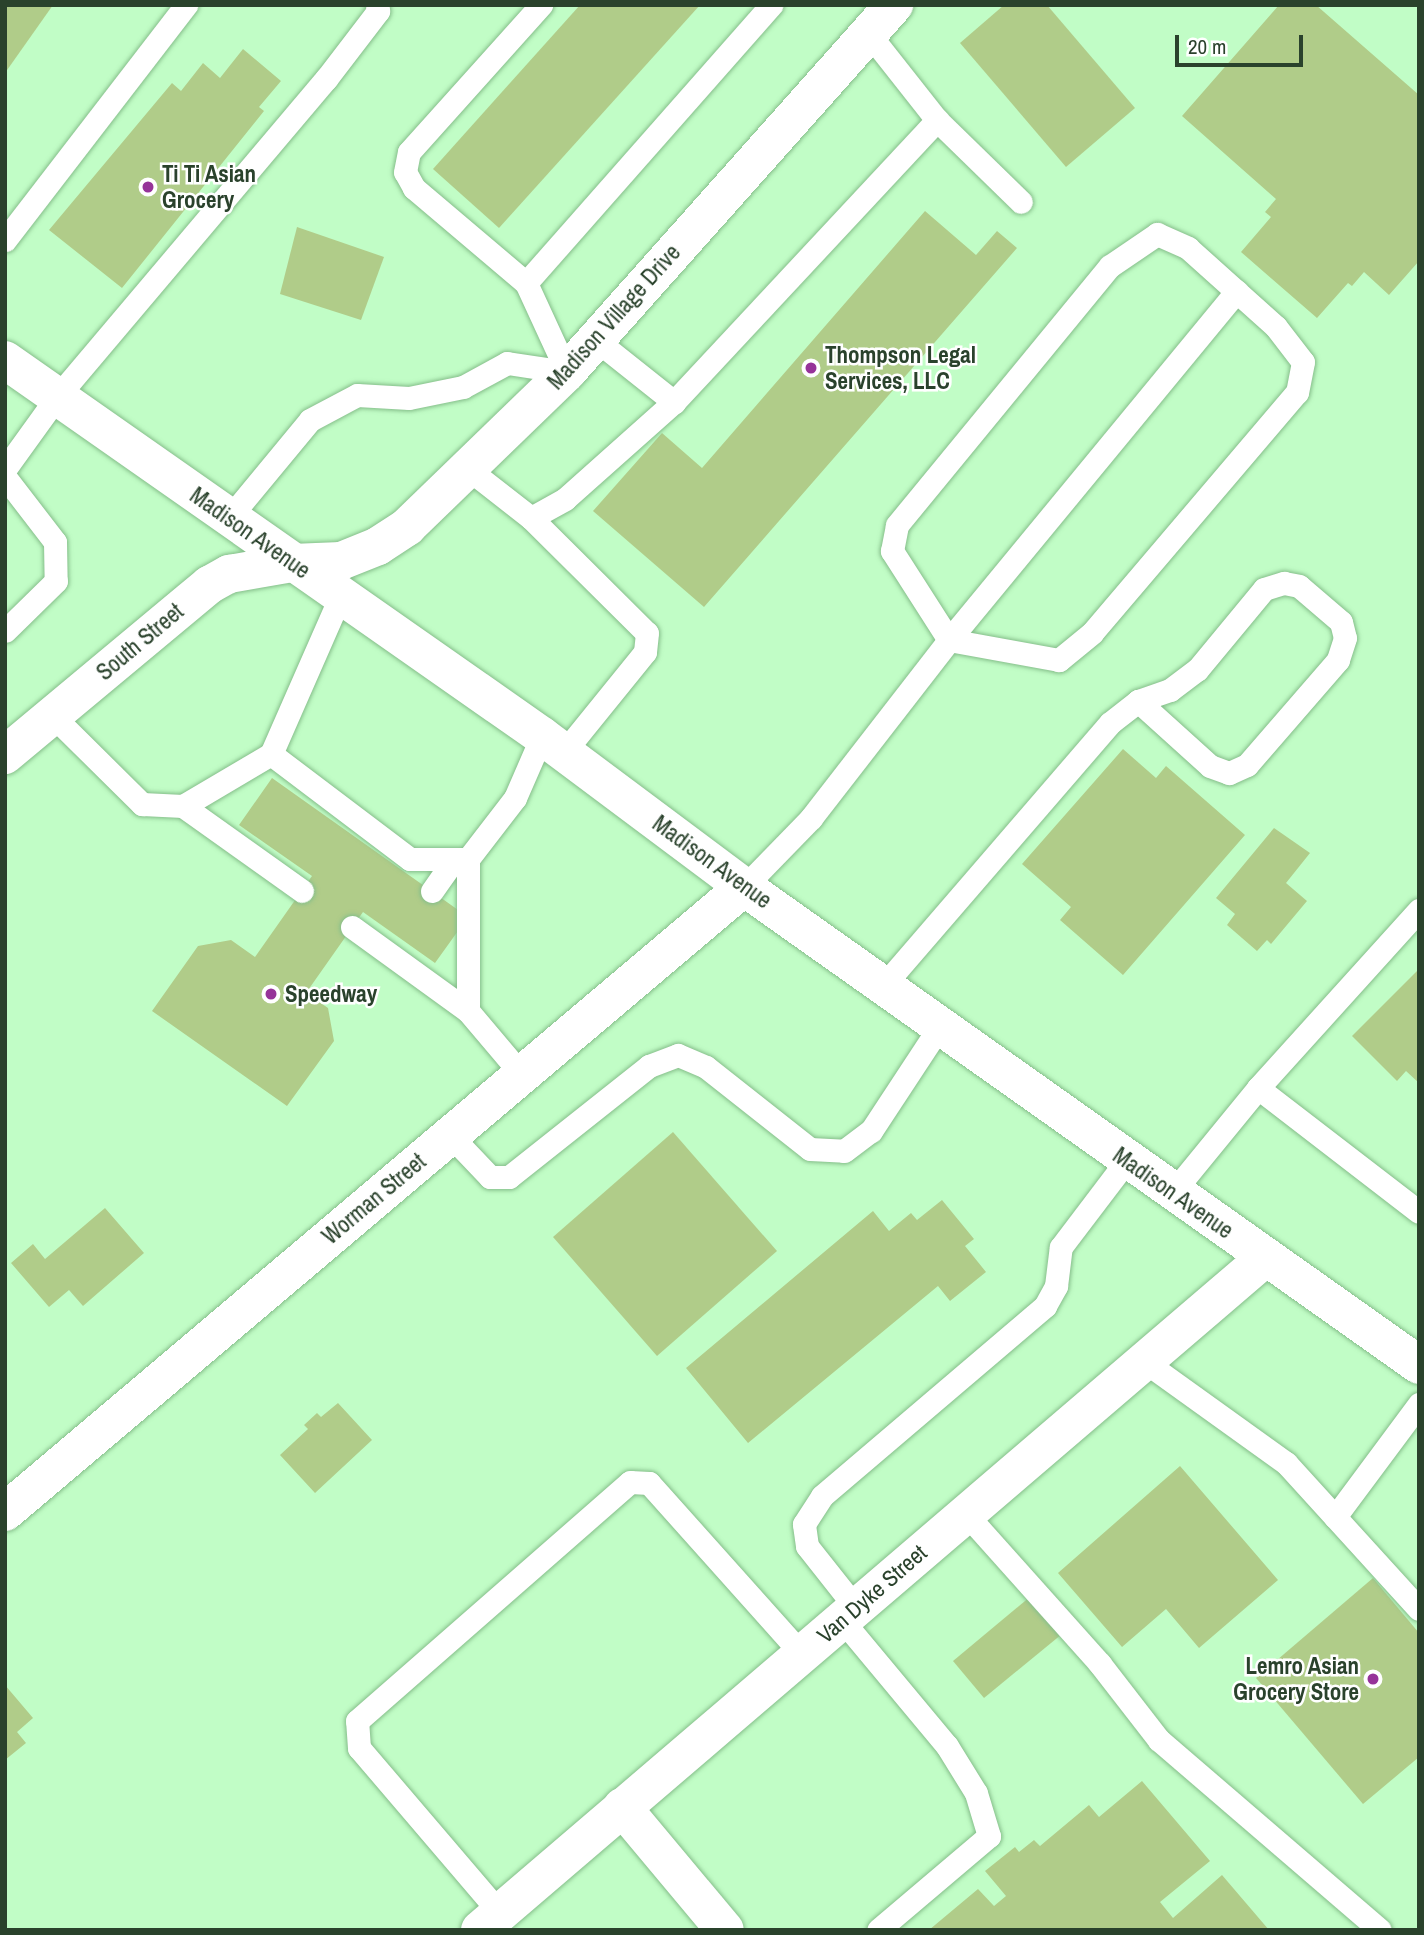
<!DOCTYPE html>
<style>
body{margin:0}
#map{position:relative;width:1424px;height:1935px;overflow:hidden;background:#c1fdc6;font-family:"Archivo Narrow",sans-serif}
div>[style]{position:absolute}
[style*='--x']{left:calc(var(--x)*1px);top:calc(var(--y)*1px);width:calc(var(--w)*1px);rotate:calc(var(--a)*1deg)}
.building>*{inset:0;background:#b0cc89}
.roads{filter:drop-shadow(0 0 2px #85be8a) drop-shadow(0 0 2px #85be8a)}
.lane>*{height:23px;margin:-11.5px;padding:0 11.5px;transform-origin:11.5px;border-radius:11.5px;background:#fff}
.street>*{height:38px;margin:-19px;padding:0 19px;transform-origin:19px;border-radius:19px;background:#fff}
.secondary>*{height:38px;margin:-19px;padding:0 19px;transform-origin:19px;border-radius:19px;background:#fff}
.dots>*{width:19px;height:19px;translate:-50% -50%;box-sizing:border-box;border:4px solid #fff;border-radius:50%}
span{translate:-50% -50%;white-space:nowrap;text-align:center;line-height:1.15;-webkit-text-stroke:5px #fff;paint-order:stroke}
.poi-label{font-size:23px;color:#2a422c;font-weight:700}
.left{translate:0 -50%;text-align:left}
.right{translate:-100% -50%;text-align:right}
.street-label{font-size:23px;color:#2a422c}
.frame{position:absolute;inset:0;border:7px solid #2a422c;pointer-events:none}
.scale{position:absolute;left:1175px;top:35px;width:128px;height:32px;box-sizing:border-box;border:4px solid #2a422c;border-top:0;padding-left:9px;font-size:21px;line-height:24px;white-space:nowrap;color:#2a422c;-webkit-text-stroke:5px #fff;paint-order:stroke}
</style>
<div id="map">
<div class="building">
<div style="clip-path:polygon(5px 5px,53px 5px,5px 73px)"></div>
<div style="clip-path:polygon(580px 5px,700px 5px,499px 228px,433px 169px)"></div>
<div style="clip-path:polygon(1004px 5px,1047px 5px,1135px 108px,1066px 167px,960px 43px)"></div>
<div style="clip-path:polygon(1279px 5px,1316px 5px,1419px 95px,1419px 261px,1389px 295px,1364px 272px,1352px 286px,1348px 283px,1317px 318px,1241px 252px,1271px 217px,1265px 212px,1276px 199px,1182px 116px)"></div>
<div style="clip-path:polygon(243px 49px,281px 81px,259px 107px,264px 111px,122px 288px,49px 230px,172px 83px,181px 91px,203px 63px,220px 78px)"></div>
<div style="clip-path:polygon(925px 211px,976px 255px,997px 231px,1017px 248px,704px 607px,593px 511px,662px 433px,702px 468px)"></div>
<div style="clip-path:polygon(297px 227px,384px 257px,361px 320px,280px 294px)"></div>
<div style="clip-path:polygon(1123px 749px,1156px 778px,1166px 766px,1245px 835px,1123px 975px,1060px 920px,1071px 907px,1022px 864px)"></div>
<div style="clip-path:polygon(272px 778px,468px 917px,435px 963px,363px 912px,306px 993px,328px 1008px,334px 1041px,287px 1106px,152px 1011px,198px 946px,231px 940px,255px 957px,312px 876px,239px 825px)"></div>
<div style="clip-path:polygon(1274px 828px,1310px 853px,1286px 883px,1307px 901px,1271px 944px,1267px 940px,1257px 951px,1227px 925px,1235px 914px,1216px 898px)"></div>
<div style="clip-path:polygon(1419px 969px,1419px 1083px,1406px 1071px,1397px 1081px,1352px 1036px)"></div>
<div style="clip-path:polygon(673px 1132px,777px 1251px,657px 1356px,553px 1237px)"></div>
<div style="clip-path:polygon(942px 1200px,974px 1239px,965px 1246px,986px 1272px,950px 1301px,938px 1286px,748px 1443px,686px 1368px,873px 1211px,889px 1231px,911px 1213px,917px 1220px)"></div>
<div style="clip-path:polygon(105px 1208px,144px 1253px,83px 1306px,69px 1290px,49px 1307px,11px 1263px,33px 1244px,45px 1259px)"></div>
<div style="clip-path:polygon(338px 1403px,372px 1440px,315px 1493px,280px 1455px,308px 1429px,304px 1425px,317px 1413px,321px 1417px)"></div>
<div style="clip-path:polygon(1180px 1466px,1278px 1580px,1199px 1648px,1166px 1609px,1122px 1647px,1058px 1573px)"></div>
<div style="clip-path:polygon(1373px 1578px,1419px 1633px,1419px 1757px,1363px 1804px,1256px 1678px)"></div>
<div style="clip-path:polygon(1031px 1596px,1062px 1634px,984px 1698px,953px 1661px)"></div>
<div style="clip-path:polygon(5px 1685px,33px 1718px,17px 1732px,26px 1743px,5px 1760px)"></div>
<div style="clip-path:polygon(1142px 1781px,1210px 1861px,1160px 1902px,1173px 1918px,1222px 1875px,1269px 1930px,929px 1930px,978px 1889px,994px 1906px,1006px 1896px,985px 1871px,1015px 1847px,1019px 1852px,1034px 1840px,1040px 1846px,1089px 1805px,1099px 1817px)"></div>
</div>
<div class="roads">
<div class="lane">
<div style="--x:937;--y:120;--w:117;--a:44.3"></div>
<div style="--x:1157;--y:234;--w:34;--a:24"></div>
<div style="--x:1188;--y:248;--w:118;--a:41.9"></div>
<div style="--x:1276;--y:327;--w:44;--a:52.4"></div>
<div style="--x:1303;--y:362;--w:31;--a:101"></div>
<div style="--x:1297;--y:392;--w:316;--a:130.4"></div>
<div style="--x:1092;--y:633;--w:43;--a:140.7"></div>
<div style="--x:1059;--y:660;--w:112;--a:-169.7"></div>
<div style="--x:949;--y:640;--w:106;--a:-122.6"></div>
<div style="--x:892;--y:551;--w:26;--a:-79"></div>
<div style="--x:897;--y:525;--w:335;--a:-50.6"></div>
<div style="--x:1110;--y:266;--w:57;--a:-34.2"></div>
<div style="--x:5;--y:240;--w:297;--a:-52.4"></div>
<div style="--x:526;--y:283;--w:147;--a:-139.7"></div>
<div style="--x:414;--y:188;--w:18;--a:-119"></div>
<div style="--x:405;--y:172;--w:20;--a:-79"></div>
<div style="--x:409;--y:152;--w:198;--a:-48.1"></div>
<div style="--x:596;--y:340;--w:100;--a:38.5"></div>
<div style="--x:674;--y:402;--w:386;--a:-47"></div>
<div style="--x:937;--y:120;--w:110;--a:-128.3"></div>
<div style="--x:567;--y:372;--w:98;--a:-114.7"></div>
<div style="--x:526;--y:283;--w:371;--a:-48.6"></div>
<div style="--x:467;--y:468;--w:81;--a:38"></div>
<div style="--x:531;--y:518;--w:39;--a:-29"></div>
<div style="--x:565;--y:499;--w:146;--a:-41.7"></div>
<div style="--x:5;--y:469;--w:89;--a:-54.2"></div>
<div style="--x:57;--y:397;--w:417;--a:-49.8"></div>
<div style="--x:326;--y:79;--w:86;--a:-52.6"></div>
<div style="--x:378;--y:11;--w:6;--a:-99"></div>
<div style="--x:5;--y:477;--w:82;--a:52.4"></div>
<div style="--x:55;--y:542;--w:39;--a:89"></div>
<div style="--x:56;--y:581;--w:71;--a:135.6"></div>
<div style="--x:229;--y:518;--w:127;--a:-50.4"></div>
<div style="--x:310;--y:420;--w:53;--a:-28"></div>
<div style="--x:357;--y:395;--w:52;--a:3.3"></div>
<div style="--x:409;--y:398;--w:55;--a:-11.5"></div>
<div style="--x:463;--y:387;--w:50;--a:-28.6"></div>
<div style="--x:507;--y:363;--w:61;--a:8.5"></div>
<div style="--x:531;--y:518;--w:163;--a:44.8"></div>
<div style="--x:647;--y:633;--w:19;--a:96"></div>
<div style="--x:645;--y:652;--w:129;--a:129"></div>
<div style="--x:340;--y:597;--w:171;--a:113.7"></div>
<div style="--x:271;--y:754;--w:174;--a:37.1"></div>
<div style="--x:410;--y:859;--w:58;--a:0"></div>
<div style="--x:468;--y:859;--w:77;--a:-52.4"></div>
<div style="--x:515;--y:798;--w:68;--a:-66.5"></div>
<div style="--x:52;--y:715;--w:127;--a:44.7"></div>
<div style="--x:142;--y:804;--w:41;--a:2.8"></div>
<div style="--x:183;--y:806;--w:102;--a:-30.6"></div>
<div style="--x:183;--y:806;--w:146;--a:35.5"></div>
<div style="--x:468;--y:859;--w:152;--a:90"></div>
<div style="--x:468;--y:1011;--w:84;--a:49.8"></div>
<div style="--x:744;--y:887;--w:96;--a:-45.8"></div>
<div style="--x:811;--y:818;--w:225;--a:-52.2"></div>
<div style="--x:949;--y:640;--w:452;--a:-50.5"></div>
<div style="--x:432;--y:891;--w:39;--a:-55"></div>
<div style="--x:352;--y:927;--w:143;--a:35.9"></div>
<div style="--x:883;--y:986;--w:347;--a:-49.2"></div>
<div style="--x:1110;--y:723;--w:36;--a:-38"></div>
<div style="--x:1138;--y:701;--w:34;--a:-19"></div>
<div style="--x:1170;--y:690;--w:34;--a:-37"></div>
<div style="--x:1197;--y:670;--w:105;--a:-50.4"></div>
<div style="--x:1264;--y:589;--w:21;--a:-17"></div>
<div style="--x:1284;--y:583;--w:15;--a:11"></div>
<div style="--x:1299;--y:586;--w:55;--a:40.6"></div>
<div style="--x:1341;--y:622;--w:16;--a:76"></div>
<div style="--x:1345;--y:638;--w:23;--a:108"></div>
<div style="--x:1338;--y:660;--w:139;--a:130.9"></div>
<div style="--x:1247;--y:765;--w:20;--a:156"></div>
<div style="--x:1229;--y:773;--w:20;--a:-160"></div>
<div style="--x:1210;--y:766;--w:97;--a:-137.9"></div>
<div style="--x:1258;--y:1088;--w:203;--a:37.6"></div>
<div style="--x:450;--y:1135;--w:58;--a:46.4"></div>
<div style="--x:490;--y:1177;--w:19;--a:0"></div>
<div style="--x:509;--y:1177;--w:179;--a:-38.4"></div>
<div style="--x:649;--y:1066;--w:31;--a:-21"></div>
<div style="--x:678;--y:1055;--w:30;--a:23"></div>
<div style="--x:706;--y:1067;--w:132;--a:38.3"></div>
<div style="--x:810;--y:1149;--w:34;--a:3"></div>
<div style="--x:844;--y:1151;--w:34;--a:-37"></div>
<div style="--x:871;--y:1131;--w:126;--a:-56.7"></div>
<div style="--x:1173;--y:1192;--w:134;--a:-50.7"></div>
<div style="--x:1258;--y:1088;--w:240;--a:-47.9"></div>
<div style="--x:1144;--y:1361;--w:175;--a:35.7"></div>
<div style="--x:1286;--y:1463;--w:197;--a:47.7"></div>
<div style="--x:966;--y:1514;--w:201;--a:48.2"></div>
<div style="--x:1100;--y:1664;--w:96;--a:52.2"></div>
<div style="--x:1159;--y:1740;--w:291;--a:40.7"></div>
<div style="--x:1335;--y:1517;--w:141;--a:-53.4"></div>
<div style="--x:856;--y:1608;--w:79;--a:-128.3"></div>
<div style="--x:807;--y:1546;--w:22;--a:-98"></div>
<div style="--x:804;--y:1524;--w:33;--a:-57"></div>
<div style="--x:822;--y:1496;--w:293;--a:-40.4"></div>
<div style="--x:1045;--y:1306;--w:23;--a:-61"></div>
<div style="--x:1056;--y:1286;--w:39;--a:-83"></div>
<div style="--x:1061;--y:1247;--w:109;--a:-52.8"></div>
<div style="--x:842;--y:1620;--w:164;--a:50.2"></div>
<div style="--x:947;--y:1746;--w:55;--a:58.3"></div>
<div style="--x:976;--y:1793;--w:45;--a:73.2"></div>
<div style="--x:989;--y:1836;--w:145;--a:139.7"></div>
<div style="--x:500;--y:1913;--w:217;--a:-130.5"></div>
<div style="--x:359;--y:1748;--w:27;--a:-94"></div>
<div style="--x:357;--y:1721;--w:363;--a:-41.2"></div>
<div style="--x:630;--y:1482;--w:19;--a:3"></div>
<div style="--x:649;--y:1483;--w:229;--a:48.2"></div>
</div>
<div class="street">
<div style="--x:292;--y:563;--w:49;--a:-2.3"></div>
<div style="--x:341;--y:561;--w:40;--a:-22"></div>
<div style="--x:378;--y:546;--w:35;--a:-33"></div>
<div style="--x:407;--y:527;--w:223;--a:-44.1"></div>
<div style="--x:567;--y:372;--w:492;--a:-48.3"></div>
<div style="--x:5;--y:1512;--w:968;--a:-40.22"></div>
<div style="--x:622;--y:1807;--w:160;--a:50.1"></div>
<div style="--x:480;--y:1930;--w:1033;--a:-40.57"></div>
</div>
<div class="secondary">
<div style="--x:5;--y:360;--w:656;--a:35"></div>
<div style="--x:542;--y:736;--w:252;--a:36.8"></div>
<div style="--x:744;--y:887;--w:827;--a:35.3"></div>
<div style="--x:5;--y:755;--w:266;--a:-39.8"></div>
<div style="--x:209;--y:585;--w:23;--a:-29"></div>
<div style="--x:229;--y:574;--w:64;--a:-9.9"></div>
</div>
</div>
<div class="dots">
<div style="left:148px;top:187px;background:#963399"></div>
<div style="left:811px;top:368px;background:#963399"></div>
<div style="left:271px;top:994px;background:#963399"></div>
<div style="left:1373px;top:1679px;background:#963399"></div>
</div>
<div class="poi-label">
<span class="left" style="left:162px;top:187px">Ti Ti Asian<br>Grocery</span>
<span class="left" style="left:825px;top:368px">Thompson Legal<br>Services, LLC</span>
<span class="left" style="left:285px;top:994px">Speedway</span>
<span class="right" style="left:1359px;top:1679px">Lemro Asian<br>Grocery Store</span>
</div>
<div class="street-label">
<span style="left:614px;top:317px;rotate:-48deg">Madison Village Drive</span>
<span style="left:250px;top:533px;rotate:35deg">Madison Avenue</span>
<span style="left:140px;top:642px;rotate:-40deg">South Street</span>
<span style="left:712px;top:862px;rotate:36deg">Madison Avenue</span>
<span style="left:1173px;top:1193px;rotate:35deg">Madison Avenue</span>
<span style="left:374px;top:1199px;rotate:-40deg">Worman Street</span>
<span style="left:872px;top:1594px;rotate:-41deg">Van Dyke Street</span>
</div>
<div class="frame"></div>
<div class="scale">20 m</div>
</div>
